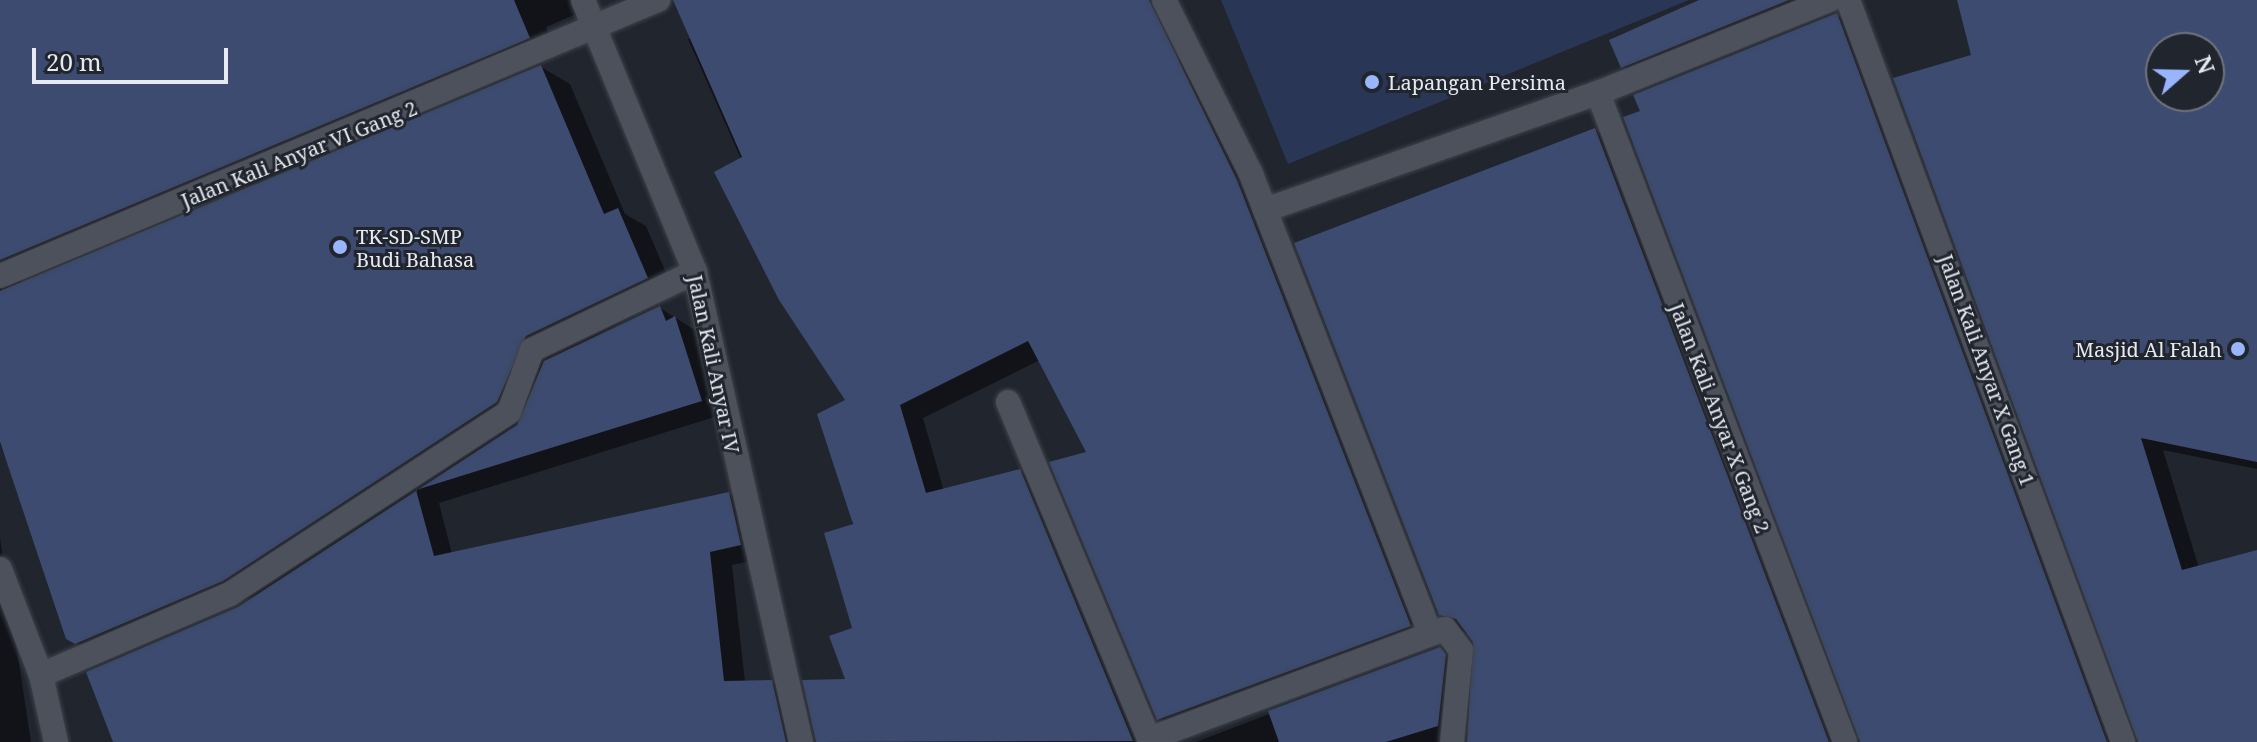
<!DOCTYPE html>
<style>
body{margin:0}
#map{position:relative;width:2257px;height:742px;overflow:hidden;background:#20252e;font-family:"Noto Serif",serif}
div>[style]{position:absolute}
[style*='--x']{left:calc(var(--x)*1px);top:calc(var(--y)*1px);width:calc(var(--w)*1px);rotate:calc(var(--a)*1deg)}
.green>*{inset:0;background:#2a3655}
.shadow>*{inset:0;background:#0007}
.building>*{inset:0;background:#3d4b70}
.roads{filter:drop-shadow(0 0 2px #3f434a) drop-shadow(0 0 2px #3f434a)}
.street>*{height:24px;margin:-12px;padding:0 12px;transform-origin:12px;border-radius:12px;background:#4d515c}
.dots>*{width:22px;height:22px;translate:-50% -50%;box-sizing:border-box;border:4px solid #20252e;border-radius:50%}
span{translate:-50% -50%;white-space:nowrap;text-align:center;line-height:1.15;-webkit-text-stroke:6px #20252e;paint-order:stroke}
.poi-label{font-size:20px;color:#e6e9f0}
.left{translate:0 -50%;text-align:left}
.right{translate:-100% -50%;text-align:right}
.street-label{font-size:20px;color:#e6e9f0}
.north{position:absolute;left:2145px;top:32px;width:80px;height:80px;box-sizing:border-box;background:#20252e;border:2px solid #6f737c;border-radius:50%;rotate:70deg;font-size:22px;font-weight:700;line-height:32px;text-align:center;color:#e6e9f0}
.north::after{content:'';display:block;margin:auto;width:28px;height:36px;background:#98b5fd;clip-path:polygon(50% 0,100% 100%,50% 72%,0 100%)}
.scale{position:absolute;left:32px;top:48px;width:196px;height:36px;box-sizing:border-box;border:4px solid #e6e9f0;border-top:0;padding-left:10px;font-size:24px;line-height:28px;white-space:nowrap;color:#e6e9f0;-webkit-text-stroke:6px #20252e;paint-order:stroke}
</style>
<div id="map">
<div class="green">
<div style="clip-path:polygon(1221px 0,1689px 0,1288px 164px)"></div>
</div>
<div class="shadow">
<div style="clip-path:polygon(0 0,584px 0,588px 9px,546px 27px,557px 54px,23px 278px,19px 286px,541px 67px,570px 84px,625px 214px,646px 226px,675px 294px,551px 360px,660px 308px,698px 332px,724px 414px,439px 503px,452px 554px,729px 494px,752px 507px,764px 558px,732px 565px,745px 682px,771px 682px,795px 696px,806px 742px,200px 742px,239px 608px,256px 595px,105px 659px,77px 643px,0 444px)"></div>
<div style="clip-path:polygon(730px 0,1146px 0,1175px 58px,1199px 72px,1433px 639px,1182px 732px,1159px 718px,1089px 454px,1040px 360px,923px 418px,944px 491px,1020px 471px,1043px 485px,1151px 742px,817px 742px,848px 681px,855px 629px,848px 401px,688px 39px,738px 15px)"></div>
<div style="clip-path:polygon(1712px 0,1844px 0,1646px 80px,1622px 66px)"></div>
<div style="clip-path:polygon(evenodd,1959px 0,2257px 0,2257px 469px,2163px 450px,2199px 568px,2257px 552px,2257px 742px,2138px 742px,1959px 0,2161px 48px,2209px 48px,2209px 96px,2161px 96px,2161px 48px)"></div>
<div style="clip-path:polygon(1836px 15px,1860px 28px,2124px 742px,1860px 742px)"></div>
<div style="clip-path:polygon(1595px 130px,1618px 144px,1846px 742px,1467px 742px,1476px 641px,1440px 614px)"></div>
<div style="clip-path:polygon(0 538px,31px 742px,0 742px)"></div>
<div style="clip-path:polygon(1440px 649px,1463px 663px,1463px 742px,1196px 742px)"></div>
</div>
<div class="building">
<div style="clip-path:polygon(0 0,514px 0,530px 38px,0 260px)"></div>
<div style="clip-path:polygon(673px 0,1149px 0,1237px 180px,1411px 626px,1157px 720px,1049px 462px,1086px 452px,1028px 341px,900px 405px,926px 493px,1020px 469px,1133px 741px,816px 742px,802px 680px,845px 679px,829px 636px,852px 628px,824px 533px,853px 524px,817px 414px,845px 400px,779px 300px,714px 172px,742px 157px)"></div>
<div style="clip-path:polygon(1699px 0,1789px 0,1621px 68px,1609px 40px)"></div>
<div style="clip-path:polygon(evenodd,1957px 0,2257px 0,2257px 462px,2141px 438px,2182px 570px,2257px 550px,2257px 742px,2138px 742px,1893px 78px,1971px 55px,1957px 0,2161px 48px,2209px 48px,2209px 96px,2161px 96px,2161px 48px)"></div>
<div style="clip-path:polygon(1837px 13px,2107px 742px,1860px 742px,1623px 117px,1640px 111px,1633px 95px)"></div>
<div style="clip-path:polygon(541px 65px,604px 214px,618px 208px,648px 278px,526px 336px,497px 402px,223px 581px,75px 644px,66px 639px,0 442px,0 291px)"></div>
<div style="clip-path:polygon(1595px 128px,1829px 742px,1467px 742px,1473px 642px,1456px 619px,1439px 615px,1294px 243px)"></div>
<div style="clip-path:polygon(660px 306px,666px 321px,675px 316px,702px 401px,416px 490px,434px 556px,729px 492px,741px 545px,710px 552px,724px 681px,772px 680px,786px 742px,113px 742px,86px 672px,238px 607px,517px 425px,544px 361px)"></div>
<div style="clip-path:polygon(1440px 647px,1446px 654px,1438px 726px,1386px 742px,1279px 742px,1268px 711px)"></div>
</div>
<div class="roads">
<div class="street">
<div style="--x:583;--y:0;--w:294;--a:67.6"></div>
<div style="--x:695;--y:272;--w:482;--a:77.3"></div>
<div style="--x:1164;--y:0;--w:195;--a:63.4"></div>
<div style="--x:1251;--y:174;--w:488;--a:68.7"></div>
<div style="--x:1848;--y:0;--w:791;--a:69.66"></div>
<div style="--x:1598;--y:93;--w:694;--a:69.16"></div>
<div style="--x:1265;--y:210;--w:353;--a:-19.4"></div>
<div style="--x:1598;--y:93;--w:249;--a:-21.9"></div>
<div style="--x:0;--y:276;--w:714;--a:-22.76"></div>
<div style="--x:1008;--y:402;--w:365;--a:67.3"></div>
<div style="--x:1149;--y:739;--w:9;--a:18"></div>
<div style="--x:0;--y:569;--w:114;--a:68.9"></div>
<div style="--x:41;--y:675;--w:69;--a:77.4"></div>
<div style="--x:41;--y:675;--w:206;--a:-23.2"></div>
<div style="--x:230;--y:594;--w:333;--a:-33.1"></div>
<div style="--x:509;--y:412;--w:66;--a:-69.6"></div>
<div style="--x:532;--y:350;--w:181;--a:-25.6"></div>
<div style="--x:1157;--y:736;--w:307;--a:-20.4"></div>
<div style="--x:1445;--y:629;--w:26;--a:53"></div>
<div style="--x:1461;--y:650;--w:92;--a:95.6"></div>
</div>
</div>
<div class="dots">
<div style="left:1372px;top:82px;background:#98b5fd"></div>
<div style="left:340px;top:247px;background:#98b5fd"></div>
<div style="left:2238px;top:349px;background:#98b5fd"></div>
</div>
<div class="poi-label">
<span class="left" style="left:1388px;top:82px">Lapangan Persima</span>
<span class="left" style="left:356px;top:248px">TK-SD-SMP<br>Budi Bahasa</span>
<span class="right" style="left:2222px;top:349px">Masjid Al Falah</span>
</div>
<div class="street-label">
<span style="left:299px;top:154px;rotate:-22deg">Jalan Kali Anyar VI Gang 2</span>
<span style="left:714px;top:364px;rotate:78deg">Jalan Kali Anyar IV</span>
<span style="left:1987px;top:370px;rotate:70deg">Jalan Kali Anyar X Gang 1</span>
<span style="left:1720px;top:418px;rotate:69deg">Jalan Kali Anyar X Gang 2</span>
</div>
<div class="north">N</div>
<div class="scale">20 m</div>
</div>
